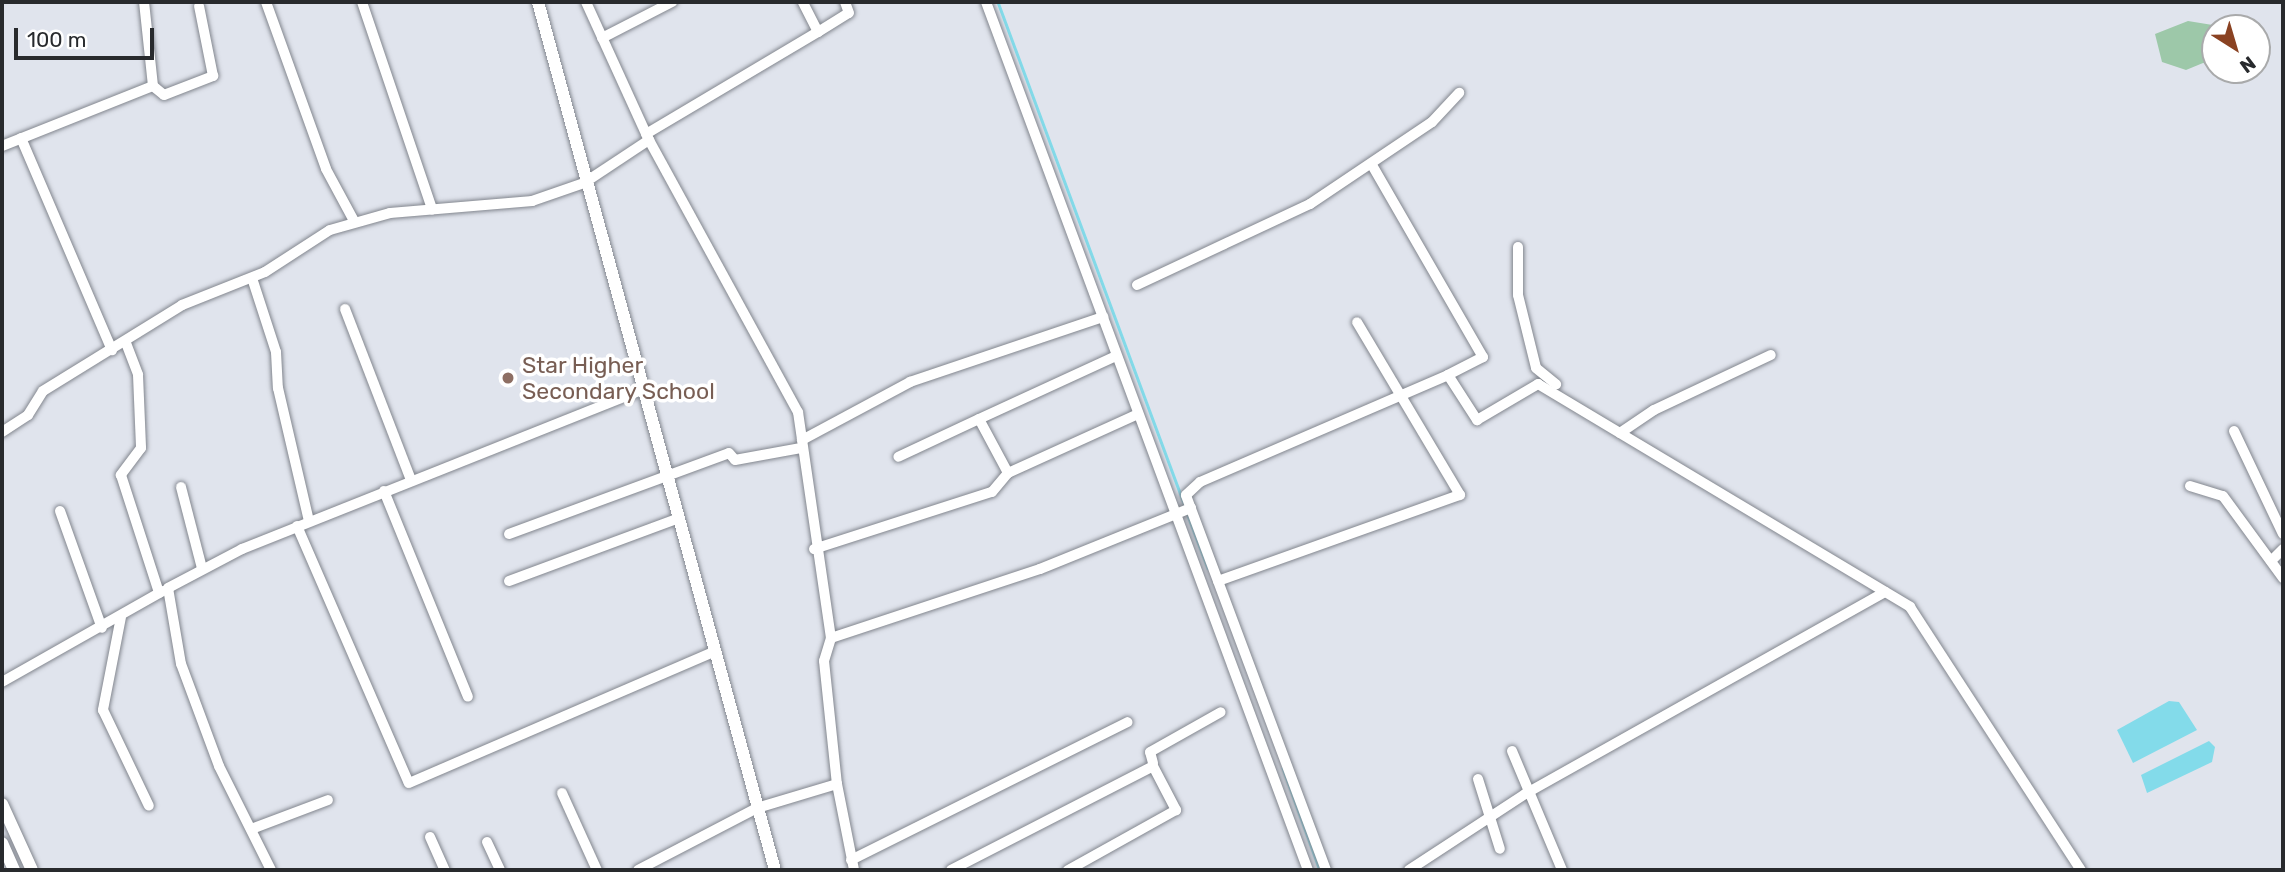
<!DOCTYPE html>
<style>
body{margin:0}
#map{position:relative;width:2285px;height:872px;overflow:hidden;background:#e0e4ed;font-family:Rubik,sans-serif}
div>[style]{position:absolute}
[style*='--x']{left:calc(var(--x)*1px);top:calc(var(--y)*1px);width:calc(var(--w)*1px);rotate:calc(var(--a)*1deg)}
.green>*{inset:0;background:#9dc8a9}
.water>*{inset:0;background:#83dbea}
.stream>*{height:2.5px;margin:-1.25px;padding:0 1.25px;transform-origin:1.25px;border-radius:1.25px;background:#83dbea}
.roads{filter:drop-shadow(0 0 2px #82868e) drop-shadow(0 0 2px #82868e)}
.minor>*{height:10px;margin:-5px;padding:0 5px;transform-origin:5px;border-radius:5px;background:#fff}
.major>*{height:12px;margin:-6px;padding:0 6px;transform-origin:6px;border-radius:6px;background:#fff}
.dots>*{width:19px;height:19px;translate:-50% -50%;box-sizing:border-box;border:4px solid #fff;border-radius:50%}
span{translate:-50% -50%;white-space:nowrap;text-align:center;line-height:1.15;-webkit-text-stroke:7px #fff;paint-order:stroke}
.education-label{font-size:23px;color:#785e54}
.left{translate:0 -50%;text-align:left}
.frame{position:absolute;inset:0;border:4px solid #282a2d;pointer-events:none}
.north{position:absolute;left:2201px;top:14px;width:70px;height:70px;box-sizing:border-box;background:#fff;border:2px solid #a9aaab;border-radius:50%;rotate:143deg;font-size:19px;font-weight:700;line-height:28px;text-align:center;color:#282a2d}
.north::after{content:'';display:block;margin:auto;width:24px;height:32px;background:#8a4222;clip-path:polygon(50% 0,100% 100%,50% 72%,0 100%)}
.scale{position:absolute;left:14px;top:28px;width:140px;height:32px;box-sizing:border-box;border:4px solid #282a2d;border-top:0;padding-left:9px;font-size:21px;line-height:24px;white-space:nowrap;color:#282a2d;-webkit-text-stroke:5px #fff;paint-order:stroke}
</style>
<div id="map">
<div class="green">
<div style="clip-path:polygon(2188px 21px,2231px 28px,2215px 28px,2215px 66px,2203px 63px,2186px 70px,2162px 62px,2155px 34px)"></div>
</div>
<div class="water">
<div style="clip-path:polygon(2169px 701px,2179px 702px,2197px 730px,2133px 763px,2117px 730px)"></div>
<div style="clip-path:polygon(2209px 741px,2215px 747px,2212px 762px,2147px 793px,2141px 775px)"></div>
</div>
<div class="stream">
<div style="--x:998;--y:2;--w:538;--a:69.64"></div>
<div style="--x:1187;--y:513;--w:59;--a:69.1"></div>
<div style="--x:1283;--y:768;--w:109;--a:70.1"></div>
</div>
<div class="roads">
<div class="minor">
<div style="--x:266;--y:2;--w:177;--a:70.2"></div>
<div style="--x:326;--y:169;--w:59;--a:61.7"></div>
<div style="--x:362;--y:2;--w:219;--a:71.3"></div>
<div style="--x:586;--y:2;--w:152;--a:65.5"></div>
<div style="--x:649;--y:140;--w:310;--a:61.3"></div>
<div style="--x:798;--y:412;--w:228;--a:81.7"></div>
<div style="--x:831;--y:638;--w:24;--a:107"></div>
<div style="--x:824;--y:661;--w:124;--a:84"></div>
<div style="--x:837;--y:784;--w:84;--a:163.3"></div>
<div style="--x:757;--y:808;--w:134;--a:152.5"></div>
<div style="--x:986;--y:2;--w:926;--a:69.65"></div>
<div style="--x:818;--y:32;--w:36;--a:-32"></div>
<div style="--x:849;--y:13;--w:12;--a:-110"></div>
<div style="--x:602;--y:38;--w:79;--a:-27.2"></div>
<div style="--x:153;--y:86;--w:14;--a:39"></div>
<div style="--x:164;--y:95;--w:53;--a:-21.2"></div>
<div style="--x:213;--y:76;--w:71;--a:-101.3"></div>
<div style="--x:646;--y:134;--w:200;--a:-30.7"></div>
<div style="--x:818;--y:32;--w:34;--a:-117"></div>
<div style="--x:21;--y:138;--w:231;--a:66.8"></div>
<div style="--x:2;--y:146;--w:162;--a:-21.7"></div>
<div style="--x:153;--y:86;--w:84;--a:-96.1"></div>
<div style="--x:1372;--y:165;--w:222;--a:60"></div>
<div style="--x:1483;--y:357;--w:39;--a:153"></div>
<div style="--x:1518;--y:247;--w:48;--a:90"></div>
<div style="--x:1518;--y:295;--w:75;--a:76.1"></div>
<div style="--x:1536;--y:368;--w:26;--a:39"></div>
<div style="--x:252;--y:278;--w:78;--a:72"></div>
<div style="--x:276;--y:352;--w:36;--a:87"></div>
<div style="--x:278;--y:388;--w:137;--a:76.9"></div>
<div style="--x:1137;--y:285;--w:191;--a:-25.1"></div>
<div style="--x:1310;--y:204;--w:147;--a:-33.9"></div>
<div style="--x:1432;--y:122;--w:40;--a:-47"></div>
<div style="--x:345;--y:309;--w:183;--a:68.9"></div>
<div style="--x:126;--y:343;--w:34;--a:69"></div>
<div style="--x:138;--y:375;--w:73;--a:87.6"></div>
<div style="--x:141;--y:448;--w:34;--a:127"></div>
<div style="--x:121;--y:475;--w:124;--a:72.1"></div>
<div style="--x:979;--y:419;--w:149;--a:-24.7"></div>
<div style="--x:2234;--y:431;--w:114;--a:64.6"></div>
<div style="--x:2;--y:432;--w:31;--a:-33"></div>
<div style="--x:28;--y:415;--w:28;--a:-58"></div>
<div style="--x:43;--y:391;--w:163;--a:-31.7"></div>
<div style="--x:182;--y:305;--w:89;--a:-21.7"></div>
<div style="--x:265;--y:272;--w:77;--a:-32.9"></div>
<div style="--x:330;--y:230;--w:62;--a:-15.8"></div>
<div style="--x:390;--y:213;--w:143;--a:-4.8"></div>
<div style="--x:532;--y:201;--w:55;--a:-19.1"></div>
<div style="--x:584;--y:183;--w:78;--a:-33.5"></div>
<div style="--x:1620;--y:433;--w:41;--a:-34.1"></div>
<div style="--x:1654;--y:410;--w:129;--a:-25.2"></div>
<div style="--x:802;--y:440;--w:123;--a:-28.2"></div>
<div style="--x:910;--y:382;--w:204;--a:-18.6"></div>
<div style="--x:1008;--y:473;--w:141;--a:-24.4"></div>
<div style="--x:2190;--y:486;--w:34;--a:17"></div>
<div style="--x:2223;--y:496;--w:102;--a:53.8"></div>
<div style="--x:181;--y:487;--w:84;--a:75.5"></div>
<div style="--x:384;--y:491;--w:222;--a:67.8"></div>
<div style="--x:60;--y:511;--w:124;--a:70.3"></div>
<div style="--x:297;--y:526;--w:280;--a:66.5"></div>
<div style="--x:409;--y:783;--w:333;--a:-23.3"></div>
<div style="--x:509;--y:534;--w:234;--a:-20.2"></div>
<div style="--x:729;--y:453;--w:9;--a:49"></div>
<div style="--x:735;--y:460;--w:67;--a:-10.3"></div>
<div style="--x:814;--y:549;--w:187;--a:-17.8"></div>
<div style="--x:992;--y:492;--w:25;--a:-50"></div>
<div style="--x:1008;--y:473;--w:61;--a:-118.2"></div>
<div style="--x:979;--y:419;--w:89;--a:154.9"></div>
<div style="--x:2271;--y:561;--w:17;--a:-45"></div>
<div style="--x:509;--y:581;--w:179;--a:-20.3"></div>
<div style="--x:1218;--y:581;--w:257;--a:-19.6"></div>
<div style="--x:1460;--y:495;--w:201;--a:-120.8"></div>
<div style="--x:121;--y:617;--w:95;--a:101"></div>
<div style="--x:103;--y:710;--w:106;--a:64.4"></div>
<div style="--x:831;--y:638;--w:220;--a:-18.3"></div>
<div style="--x:1040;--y:569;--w:163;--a:-22"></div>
<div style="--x:2;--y:682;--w:185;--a:-29.5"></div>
<div style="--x:1512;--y:751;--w:129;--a:67.2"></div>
<div style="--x:1153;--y:763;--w:11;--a:-105"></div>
<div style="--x:1150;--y:752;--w:81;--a:-29.4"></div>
<div style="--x:1478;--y:779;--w:73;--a:72.6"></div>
<div style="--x:837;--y:784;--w:88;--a:78.8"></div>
<div style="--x:562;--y:793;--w:85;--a:65.6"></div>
<div style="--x:254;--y:828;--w:79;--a:-20.7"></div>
<div style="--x:430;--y:837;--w:36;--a:66"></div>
<div style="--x:487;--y:842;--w:31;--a:65"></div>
<div style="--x:851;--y:860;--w:309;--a:-26.5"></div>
<div style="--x:271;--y:870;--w:116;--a:-116.6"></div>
<div style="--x:219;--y:766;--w:109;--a:-110.4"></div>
<div style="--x:181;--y:664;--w:77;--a:-99.7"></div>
<div style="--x:168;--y:588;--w:84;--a:-27.8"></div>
<div style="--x:242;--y:549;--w:428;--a:-21.7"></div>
<div style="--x:951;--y:870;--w:227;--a:-27.2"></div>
<div style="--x:1153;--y:766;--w:50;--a:62.4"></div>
<div style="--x:1176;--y:810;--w:124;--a:150.9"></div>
<div style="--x:1326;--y:870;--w:400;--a:-110.5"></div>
<div style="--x:1186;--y:495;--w:19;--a:-43"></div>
<div style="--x:1200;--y:482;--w:270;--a:-23.3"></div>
<div style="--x:1448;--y:375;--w:54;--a:57.2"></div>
<div style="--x:1477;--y:420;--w:71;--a:-30.5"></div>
<div style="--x:1538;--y:384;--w:434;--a:30.9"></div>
<div style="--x:1910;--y:607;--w:314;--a:57"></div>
<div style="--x:1409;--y:870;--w:139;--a:-33.2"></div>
<div style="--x:1525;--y:794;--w:413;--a:-29.3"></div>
</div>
<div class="major">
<div style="--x:538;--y:2;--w:900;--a:74.73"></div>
<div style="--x:2;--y:804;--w:72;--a:65.6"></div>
<div style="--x:2;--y:843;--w:30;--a:66"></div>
</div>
</div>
<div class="dots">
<div style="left:508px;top:378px;background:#8d6e63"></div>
</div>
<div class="education-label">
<span class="left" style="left:522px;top:378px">Star Higher<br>Secondary School</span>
</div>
<div class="frame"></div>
<div class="north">N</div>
<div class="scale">100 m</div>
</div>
